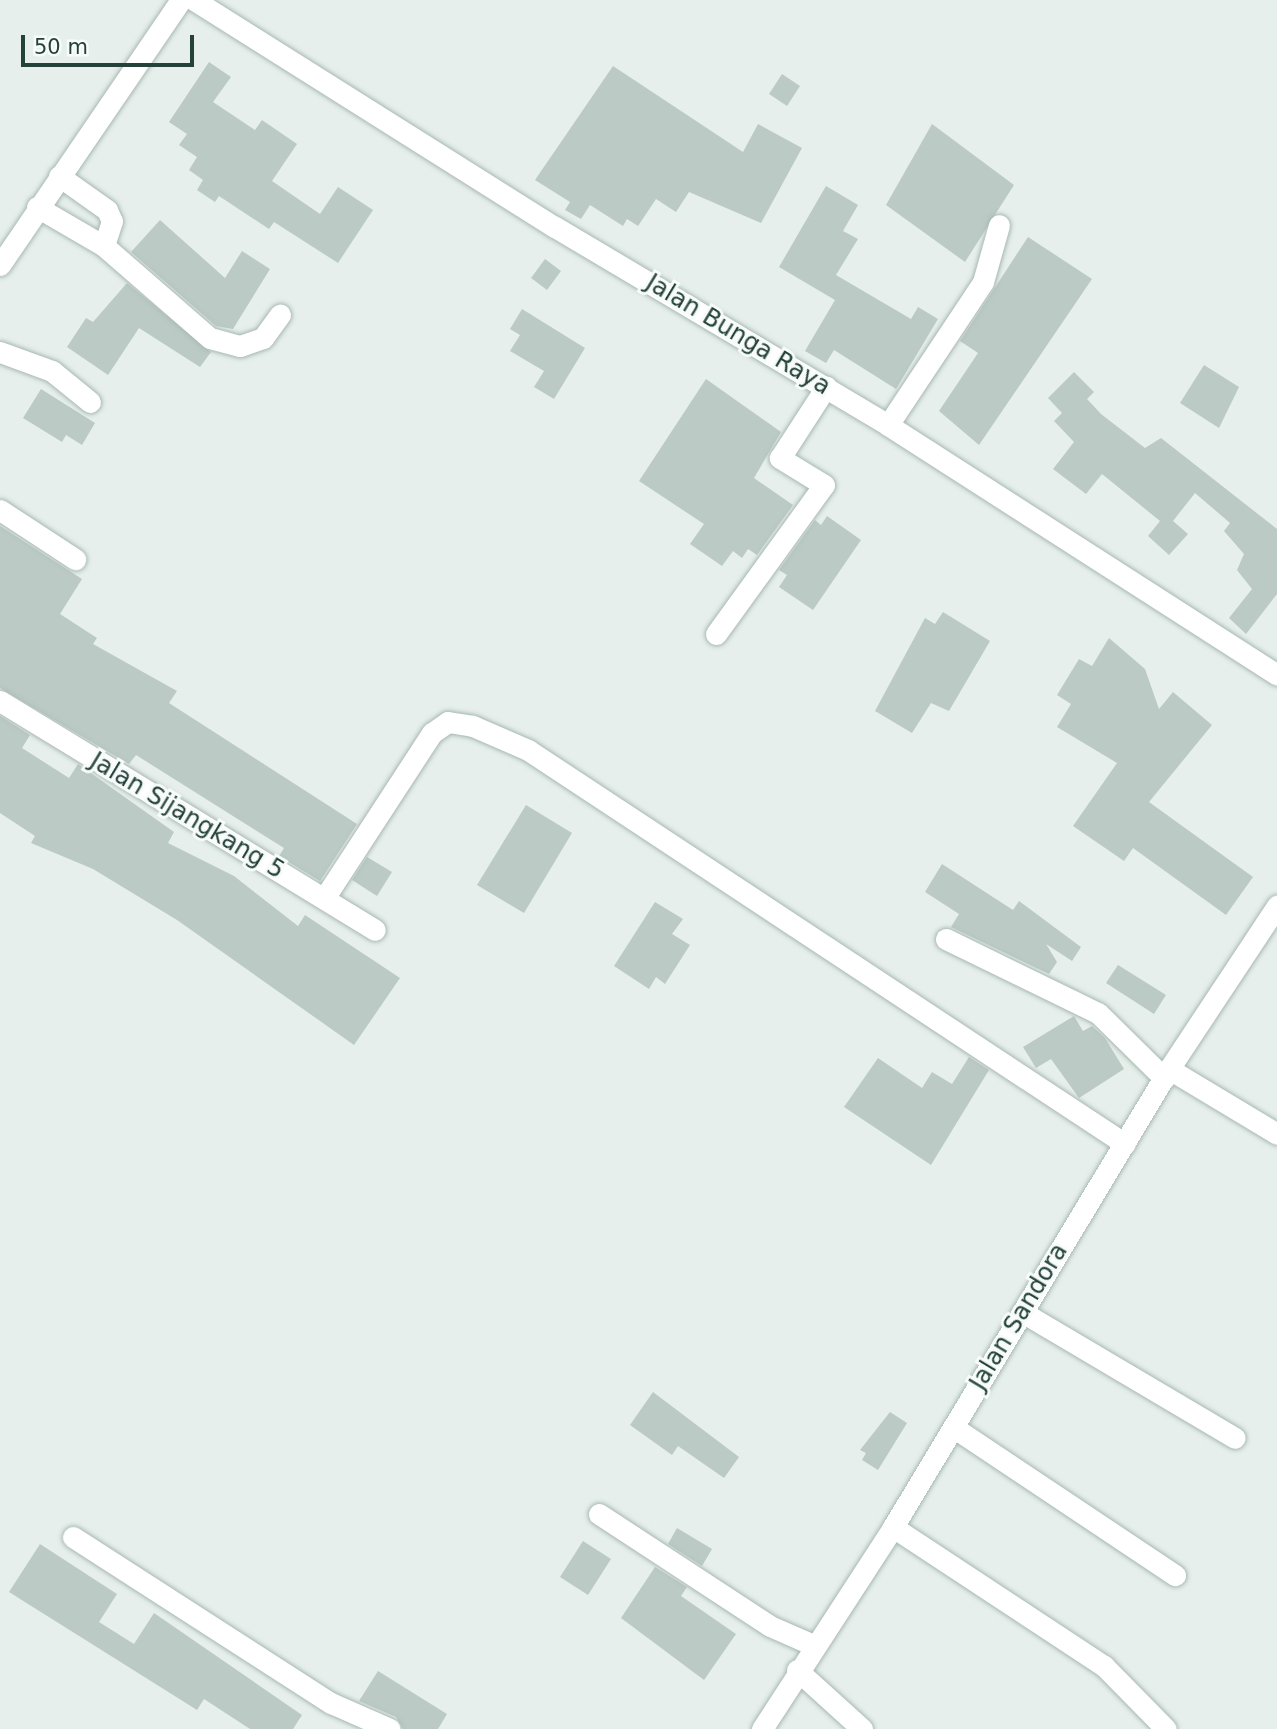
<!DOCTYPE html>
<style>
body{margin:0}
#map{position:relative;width:1277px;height:1729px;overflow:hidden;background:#e6efeb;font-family:"DejaVu Sans",sans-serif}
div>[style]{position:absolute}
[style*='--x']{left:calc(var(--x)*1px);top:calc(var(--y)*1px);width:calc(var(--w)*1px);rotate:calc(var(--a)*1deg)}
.building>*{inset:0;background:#bbcac4}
.roads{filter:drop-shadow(0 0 2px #a8b8b2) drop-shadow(0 0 2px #a8b8b2)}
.minor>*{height:21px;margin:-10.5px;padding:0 10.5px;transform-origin:10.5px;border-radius:10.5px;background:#fff}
span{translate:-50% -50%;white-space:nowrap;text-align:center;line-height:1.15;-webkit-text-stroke:6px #f7fbf9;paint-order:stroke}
.street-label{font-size:24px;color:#24423a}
.scale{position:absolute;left:21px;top:35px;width:173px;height:32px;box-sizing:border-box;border:4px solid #24423a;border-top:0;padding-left:9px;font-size:21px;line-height:24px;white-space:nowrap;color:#24423a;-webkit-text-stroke:5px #f7fbf9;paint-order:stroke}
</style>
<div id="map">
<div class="building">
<div style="clip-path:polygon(209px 62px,231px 77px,213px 102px,255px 130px,262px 120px,297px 144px,272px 181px,320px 214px,338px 187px,373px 210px,338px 263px,274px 222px,269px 229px,219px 196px,215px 202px,197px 190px,203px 180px,189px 170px,197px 157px,179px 145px,187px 134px,169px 122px)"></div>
<div style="clip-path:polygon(613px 66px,743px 152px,758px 124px,802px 148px,761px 223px,689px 192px,676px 212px,656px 199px,638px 226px,627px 219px,623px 226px,590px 205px,581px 219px,565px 210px,570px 202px,535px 180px)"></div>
<div style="clip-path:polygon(782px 74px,800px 86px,787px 106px,769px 94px)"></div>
<div style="clip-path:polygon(932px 124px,1014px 185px,965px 262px,886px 205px)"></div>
<div style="clip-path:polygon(826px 186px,858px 205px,843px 231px,858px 239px,836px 275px,911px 319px,918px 307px,938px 319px,896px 389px,834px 350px,826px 363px,805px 351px,835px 300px,779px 267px)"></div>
<div style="clip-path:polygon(160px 220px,225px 278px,242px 251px,270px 269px,233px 329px,216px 326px,131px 252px)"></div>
<div style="clip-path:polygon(1028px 237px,1092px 279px,979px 445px,939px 411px,978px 353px,960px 341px)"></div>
<div style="clip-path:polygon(545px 259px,561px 271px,547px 290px,531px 278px)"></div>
<div style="clip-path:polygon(127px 283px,211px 352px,200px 367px,139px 328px,108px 375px,67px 347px,86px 318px,93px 322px)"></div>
<div style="clip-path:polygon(522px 309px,585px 348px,554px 399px,534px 387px,544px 371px,510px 351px,520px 335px,510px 329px)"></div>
<div style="clip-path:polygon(1204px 365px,1239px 387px,1219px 428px,1180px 403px)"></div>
<div style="clip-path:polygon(1074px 372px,1094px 392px,1087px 399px,1101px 414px,1145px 448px,1161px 438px,1277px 529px,1277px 594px,1246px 634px,1229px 618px,1252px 589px,1237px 570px,1244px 554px,1224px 531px,1230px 523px,1195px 493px,1173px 521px,1188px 534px,1169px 555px,1148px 536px,1160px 521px,1102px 474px,1086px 494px,1053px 469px,1074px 442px,1054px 421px,1062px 413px,1048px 398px)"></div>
<div style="clip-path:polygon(706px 379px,781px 432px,754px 478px,793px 505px,757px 555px,748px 549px,742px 558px,733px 551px,722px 566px,690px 544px,704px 524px,639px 481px)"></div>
<div style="clip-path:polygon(41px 389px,95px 423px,82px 445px,66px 435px,62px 442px,23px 418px)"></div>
<div style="clip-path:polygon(827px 516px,861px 540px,813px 610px,779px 587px,787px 575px,779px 570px,815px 520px,821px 525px)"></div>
<div style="clip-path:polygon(0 526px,82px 579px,60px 614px,97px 638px,93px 644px,177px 691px,169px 703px,357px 824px,320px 881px,279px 856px,284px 848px,136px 755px,129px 764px,0 688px)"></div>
<div style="clip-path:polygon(943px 612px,990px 641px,949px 711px,931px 703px,912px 733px,875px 711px,925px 618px,935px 624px)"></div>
<div style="clip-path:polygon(1109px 638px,1145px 669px,1159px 709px,1173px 692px,1212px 725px,1149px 802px,1253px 877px,1226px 915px,1133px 848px,1124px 861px,1073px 826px,1117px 763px,1057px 727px,1071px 704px,1057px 695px,1079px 659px,1092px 666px)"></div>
<div style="clip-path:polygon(0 716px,30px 735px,22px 748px,69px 778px,78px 764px,174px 832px,168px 843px,234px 876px,298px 926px,305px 915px,400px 978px,354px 1045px,177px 920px,93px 869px,31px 843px,35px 836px,0 813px)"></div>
<div style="clip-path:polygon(526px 805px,572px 833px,524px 913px,477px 885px)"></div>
<div style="clip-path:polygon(367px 857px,392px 872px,377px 896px,352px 880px)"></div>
<div style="clip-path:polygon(942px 864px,1013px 910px,1019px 901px,1081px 947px,1072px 961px,1046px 944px,1057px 962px,1049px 974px,951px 927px,959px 914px,925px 892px)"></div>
<div style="clip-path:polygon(655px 902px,683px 919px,672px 934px,690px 945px,665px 984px,656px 977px,649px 989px,614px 966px)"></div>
<div style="clip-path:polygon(1118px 965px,1166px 995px,1154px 1014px,1106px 983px)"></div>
<div style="clip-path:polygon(1074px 1016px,1083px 1031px,1092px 1026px,1105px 1038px,1124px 1069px,1079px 1098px,1051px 1059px,1036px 1068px,1023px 1047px)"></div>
<div style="clip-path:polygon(969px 1057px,989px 1070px,931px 1165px,844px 1107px,878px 1058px,922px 1088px,932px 1072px,952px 1084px)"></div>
<div style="clip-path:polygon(653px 1392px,739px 1457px,724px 1478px,678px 1446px,672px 1455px,630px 1425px)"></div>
<div style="clip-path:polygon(890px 1412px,907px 1423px,878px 1470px,862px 1460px,866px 1453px,860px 1450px)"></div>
<div style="clip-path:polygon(677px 1528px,712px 1549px,702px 1566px,668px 1544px)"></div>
<div style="clip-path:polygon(583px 1541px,611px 1559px,588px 1595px,560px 1577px)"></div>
<div style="clip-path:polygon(40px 1544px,117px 1594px,99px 1622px,134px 1644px,154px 1613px,302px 1715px,293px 1729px,250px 1729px,204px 1699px,197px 1710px,9px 1592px)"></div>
<div style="clip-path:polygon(655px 1567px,687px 1587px,681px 1596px,736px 1634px,704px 1680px,621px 1618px)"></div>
<div style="clip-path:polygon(378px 1671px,447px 1714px,438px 1729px,403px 1729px,396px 1717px,359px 1701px)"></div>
</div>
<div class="roads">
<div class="minor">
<div style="--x:194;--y:0;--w:426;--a:32.2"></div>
<div style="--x:555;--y:227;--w:387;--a:30.7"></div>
<div style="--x:888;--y:425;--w:462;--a:32.7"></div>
<div style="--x:59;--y:176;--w:59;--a:35.3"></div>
<div style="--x:107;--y:210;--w:12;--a:66"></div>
<div style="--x:112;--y:221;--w:26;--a:108"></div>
<div style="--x:37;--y:207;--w:78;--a:30.2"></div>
<div style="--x:104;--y:246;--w:140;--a:41"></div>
<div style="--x:210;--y:338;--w:31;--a:15"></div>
<div style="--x:240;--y:346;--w:24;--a:-19"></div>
<div style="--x:263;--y:338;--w:29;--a:-54"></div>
<div style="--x:0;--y:265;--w:321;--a:-55.7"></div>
<div style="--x:0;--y:352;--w:55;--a:20.1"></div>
<div style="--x:52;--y:371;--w:49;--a:39.2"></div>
<div style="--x:888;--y:425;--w:172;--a:-56.4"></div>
<div style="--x:983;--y:282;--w:59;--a:-74.3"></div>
<div style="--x:0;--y:510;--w:90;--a:33.2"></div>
<div style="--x:716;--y:634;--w:184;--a:-54.1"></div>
<div style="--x:824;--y:485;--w:52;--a:-148.5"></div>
<div style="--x:780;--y:458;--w:85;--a:-57.1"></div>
<div style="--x:0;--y:701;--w:439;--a:31.4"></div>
<div style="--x:325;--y:897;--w:196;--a:-56.9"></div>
<div style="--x:432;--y:733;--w:19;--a:-35"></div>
<div style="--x:448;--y:722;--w:25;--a:9"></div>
<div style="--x:473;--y:726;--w:60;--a:23.6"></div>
<div style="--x:528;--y:750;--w:715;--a:33.42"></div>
<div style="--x:946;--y:939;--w:169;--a:26"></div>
<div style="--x:1098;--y:1013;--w:93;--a:44.6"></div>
<div style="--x:1169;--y:1069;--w:126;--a:31"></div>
<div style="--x:1022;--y:1312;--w:247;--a:30.6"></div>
<div style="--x:953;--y:1427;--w:267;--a:33.7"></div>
<div style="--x:599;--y:1514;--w:204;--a:33.2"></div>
<div style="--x:770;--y:1626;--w:47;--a:23.8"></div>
<div style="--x:893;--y:1527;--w:253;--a:33.4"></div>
<div style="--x:1104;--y:1666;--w:88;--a:45.5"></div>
<div style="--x:73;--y:1537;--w:307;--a:32.8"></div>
<div style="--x:331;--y:1703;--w:64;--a:23.8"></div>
<div style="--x:797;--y:1670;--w:88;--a:42.2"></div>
<div style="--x:762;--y:1729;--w:241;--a:-57"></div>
<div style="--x:893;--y:1527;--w:535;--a:-58.93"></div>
<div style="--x:1169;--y:1069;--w:196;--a:-56.5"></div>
</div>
</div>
<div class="street-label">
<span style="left:738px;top:335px;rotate:31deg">Jalan Bunga Raya</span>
<span style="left:187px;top:816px;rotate:31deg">Jalan Sijangkang 5</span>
<span style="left:1019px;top:1317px;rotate:-59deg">Jalan Sandora</span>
</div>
<div class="scale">50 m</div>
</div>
